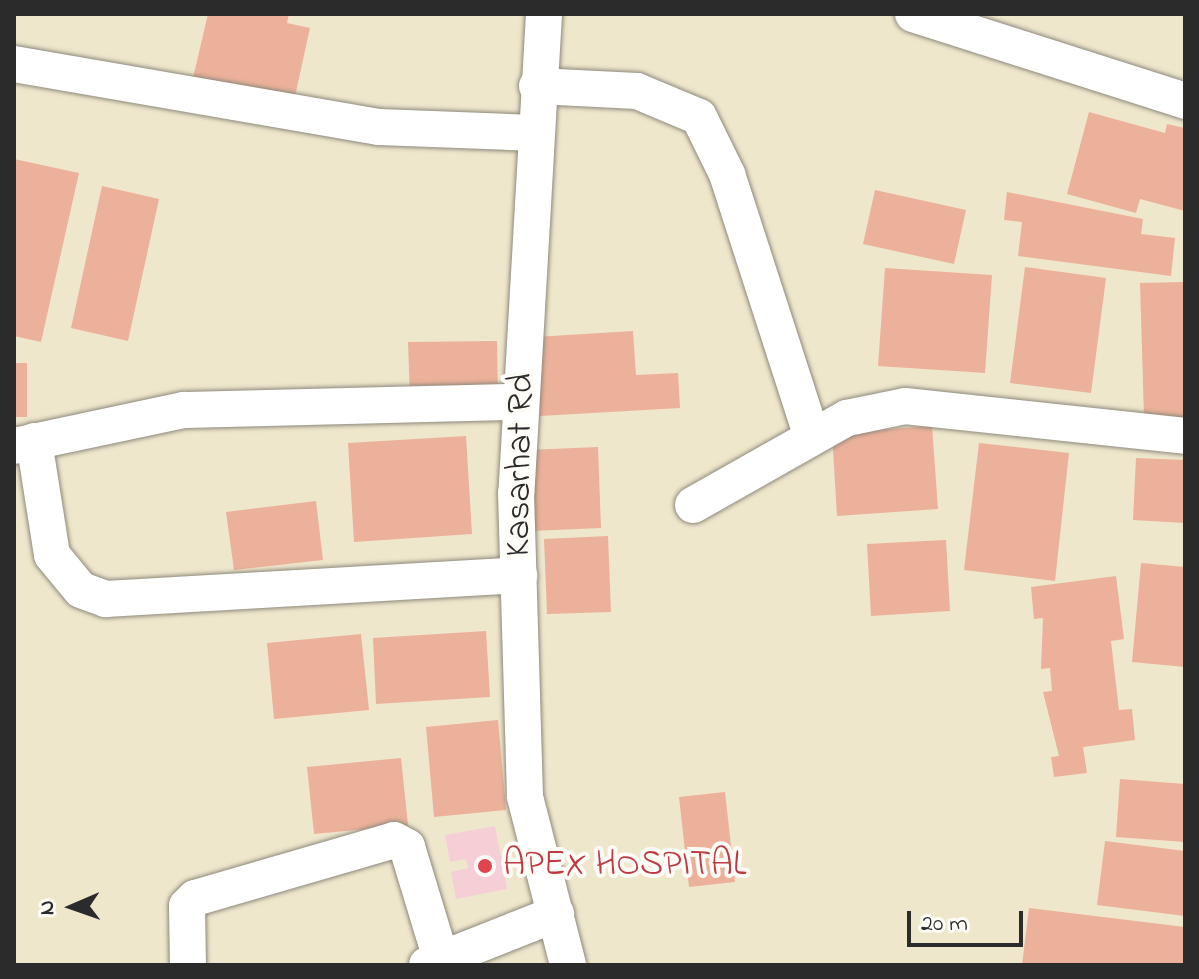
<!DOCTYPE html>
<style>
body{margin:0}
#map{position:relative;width:1199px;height:979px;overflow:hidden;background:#efe7cc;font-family:"Indie Flower",sans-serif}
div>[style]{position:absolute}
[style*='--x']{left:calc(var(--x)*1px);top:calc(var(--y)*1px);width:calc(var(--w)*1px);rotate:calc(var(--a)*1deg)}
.built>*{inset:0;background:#f6cfd6}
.building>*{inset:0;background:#ecb19a}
.roads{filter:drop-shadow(0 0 2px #8d897c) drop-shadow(0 0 2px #8d897c)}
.street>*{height:36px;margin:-18px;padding:0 18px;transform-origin:18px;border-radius:18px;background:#fff}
.dots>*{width:22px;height:22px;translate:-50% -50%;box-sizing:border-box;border:4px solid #fdfcf7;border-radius:50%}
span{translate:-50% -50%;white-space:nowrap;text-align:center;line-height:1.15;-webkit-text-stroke:8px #fdfcf7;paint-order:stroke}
.street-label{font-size:36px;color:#2b2b2b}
.health-label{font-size:36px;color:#be3a42}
.left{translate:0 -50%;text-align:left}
.frame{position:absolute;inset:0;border:16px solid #2b2b2b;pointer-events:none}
.north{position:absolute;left:32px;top:867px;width:80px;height:80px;-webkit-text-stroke:6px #fdfcf7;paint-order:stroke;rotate:268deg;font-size:22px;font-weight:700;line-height:32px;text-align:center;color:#2b2b2b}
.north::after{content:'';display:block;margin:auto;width:28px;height:36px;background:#2b2b2b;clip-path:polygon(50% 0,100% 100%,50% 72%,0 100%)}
.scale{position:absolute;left:907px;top:911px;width:116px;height:36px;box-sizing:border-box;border:4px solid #2b2b2b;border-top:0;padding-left:10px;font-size:24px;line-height:28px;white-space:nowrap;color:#2b2b2b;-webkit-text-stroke:6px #fdfcf7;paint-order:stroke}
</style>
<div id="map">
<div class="built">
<div style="clip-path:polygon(495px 826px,507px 889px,456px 899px,451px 872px,468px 868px,466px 859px,450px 862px,445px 835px)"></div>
</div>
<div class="building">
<div style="clip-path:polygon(208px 14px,289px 14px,287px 23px,310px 28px,294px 101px,193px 78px)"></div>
<div style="clip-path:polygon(1089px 112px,1165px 133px,1167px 124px,1185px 128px,1185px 211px,1140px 199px,1136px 213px,1067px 194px)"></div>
<div style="clip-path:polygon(14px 159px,79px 173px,41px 342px,14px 336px)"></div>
<div style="clip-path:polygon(102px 186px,159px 199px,128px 341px,71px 328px)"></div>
<div style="clip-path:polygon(875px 190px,966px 210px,954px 264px,863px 244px)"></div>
<div style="clip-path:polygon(1007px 192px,1143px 219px,1141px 234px,1175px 238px,1171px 276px,1018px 256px,1022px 222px,1004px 220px)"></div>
<div style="clip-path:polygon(1025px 267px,1106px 278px,1091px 393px,1010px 383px)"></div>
<div style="clip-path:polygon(885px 268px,992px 275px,985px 373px,878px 366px)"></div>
<div style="clip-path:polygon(1185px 282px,1185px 417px,1144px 418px,1140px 283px)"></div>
<div style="clip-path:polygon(633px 331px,636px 375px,678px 373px,680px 408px,540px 416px,535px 337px)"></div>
<div style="clip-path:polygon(497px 341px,498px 396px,410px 398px,408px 342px)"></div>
<div style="clip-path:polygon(14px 363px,27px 363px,27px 417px,14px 417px)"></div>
<div style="clip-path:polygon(932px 426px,938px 509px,837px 516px,832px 433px)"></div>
<div style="clip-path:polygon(466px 436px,472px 534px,354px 542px,348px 443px)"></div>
<div style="clip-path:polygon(979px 443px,1069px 453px,1055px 581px,964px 570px)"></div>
<div style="clip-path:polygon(598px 447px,601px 528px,531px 531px,527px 450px)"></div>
<div style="clip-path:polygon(1136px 458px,1185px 460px,1185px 523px,1133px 520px)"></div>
<div style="clip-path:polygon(316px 501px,323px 560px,234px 570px,226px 512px)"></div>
<div style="clip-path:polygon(608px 536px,611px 612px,547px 614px,544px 539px)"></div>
<div style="clip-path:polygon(946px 540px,950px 611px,871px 616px,867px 544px)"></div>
<div style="clip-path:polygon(1141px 563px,1185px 567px,1185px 667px,1132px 662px)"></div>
<div style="clip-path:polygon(1116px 576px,1124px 639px,1111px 641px,1119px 710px,1132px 709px,1135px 740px,1083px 747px,1087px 773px,1054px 777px,1051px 757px,1059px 756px,1043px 692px,1052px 691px,1050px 668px,1041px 669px,1043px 618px,1034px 619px,1031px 587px)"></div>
<div style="clip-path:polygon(486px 631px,490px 697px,376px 704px,373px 638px)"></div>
<div style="clip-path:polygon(361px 634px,369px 710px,274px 719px,267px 643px)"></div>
<div style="clip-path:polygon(498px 720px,506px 810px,434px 817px,426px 727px)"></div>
<div style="clip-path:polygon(401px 758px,408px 825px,314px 834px,307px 767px)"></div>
<div style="clip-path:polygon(1120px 779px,1185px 784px,1185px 842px,1116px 837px)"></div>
<div style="clip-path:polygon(725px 792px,735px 882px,689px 887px,679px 797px)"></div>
<div style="clip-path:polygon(1105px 841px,1185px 851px,1185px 916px,1097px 905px)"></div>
<div style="clip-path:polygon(1029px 908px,1185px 927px,1185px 965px,1022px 965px)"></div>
</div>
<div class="roads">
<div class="street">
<div style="--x:544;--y:14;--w:480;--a:93.3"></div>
<div style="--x:516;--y:493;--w:304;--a:88.3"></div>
<div style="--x:525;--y:797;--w:173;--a:75.6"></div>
<div style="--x:913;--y:14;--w:286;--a:17.7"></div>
<div style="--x:14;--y:64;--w:370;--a:9.8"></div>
<div style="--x:379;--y:127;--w:155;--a:2.2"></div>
<div style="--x:537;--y:86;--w:100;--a:2.9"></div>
<div style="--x:637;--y:91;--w:67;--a:22.8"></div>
<div style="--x:699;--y:117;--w:64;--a:63.8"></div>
<div style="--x:727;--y:174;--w:276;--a:72.1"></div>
<div style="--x:34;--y:441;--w:115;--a:81"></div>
<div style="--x:52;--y:555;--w:45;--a:50.4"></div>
<div style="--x:81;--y:590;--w:27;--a:20"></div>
<div style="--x:106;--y:599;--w:414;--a:-3.3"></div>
<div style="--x:14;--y:446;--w:174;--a:-12"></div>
<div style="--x:184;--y:410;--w:336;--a:-1.4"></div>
<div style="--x:693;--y:505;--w:177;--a:-29.5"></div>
<div style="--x:847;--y:418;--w:59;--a:-11.7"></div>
<div style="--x:905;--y:406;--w:282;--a:6.1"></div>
<div style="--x:188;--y:965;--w:59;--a:-91"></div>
<div style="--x:187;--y:906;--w:11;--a:-45"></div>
<div style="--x:195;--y:898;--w:207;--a:-16.2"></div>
<div style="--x:394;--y:840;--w:15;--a:28"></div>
<div style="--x:407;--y:847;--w:117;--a:73.1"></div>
<div style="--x:427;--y:965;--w:139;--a:-21.6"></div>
</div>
</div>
<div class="dots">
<div style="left:485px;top:866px;background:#e0444e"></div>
</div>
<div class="street-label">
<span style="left:521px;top:465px;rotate:-89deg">Kasarhat Rd</span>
</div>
<div class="health-label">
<span class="left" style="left:503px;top:866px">APEX HOSPITAL</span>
</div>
<div class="frame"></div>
<div class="north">N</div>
<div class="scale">20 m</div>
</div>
